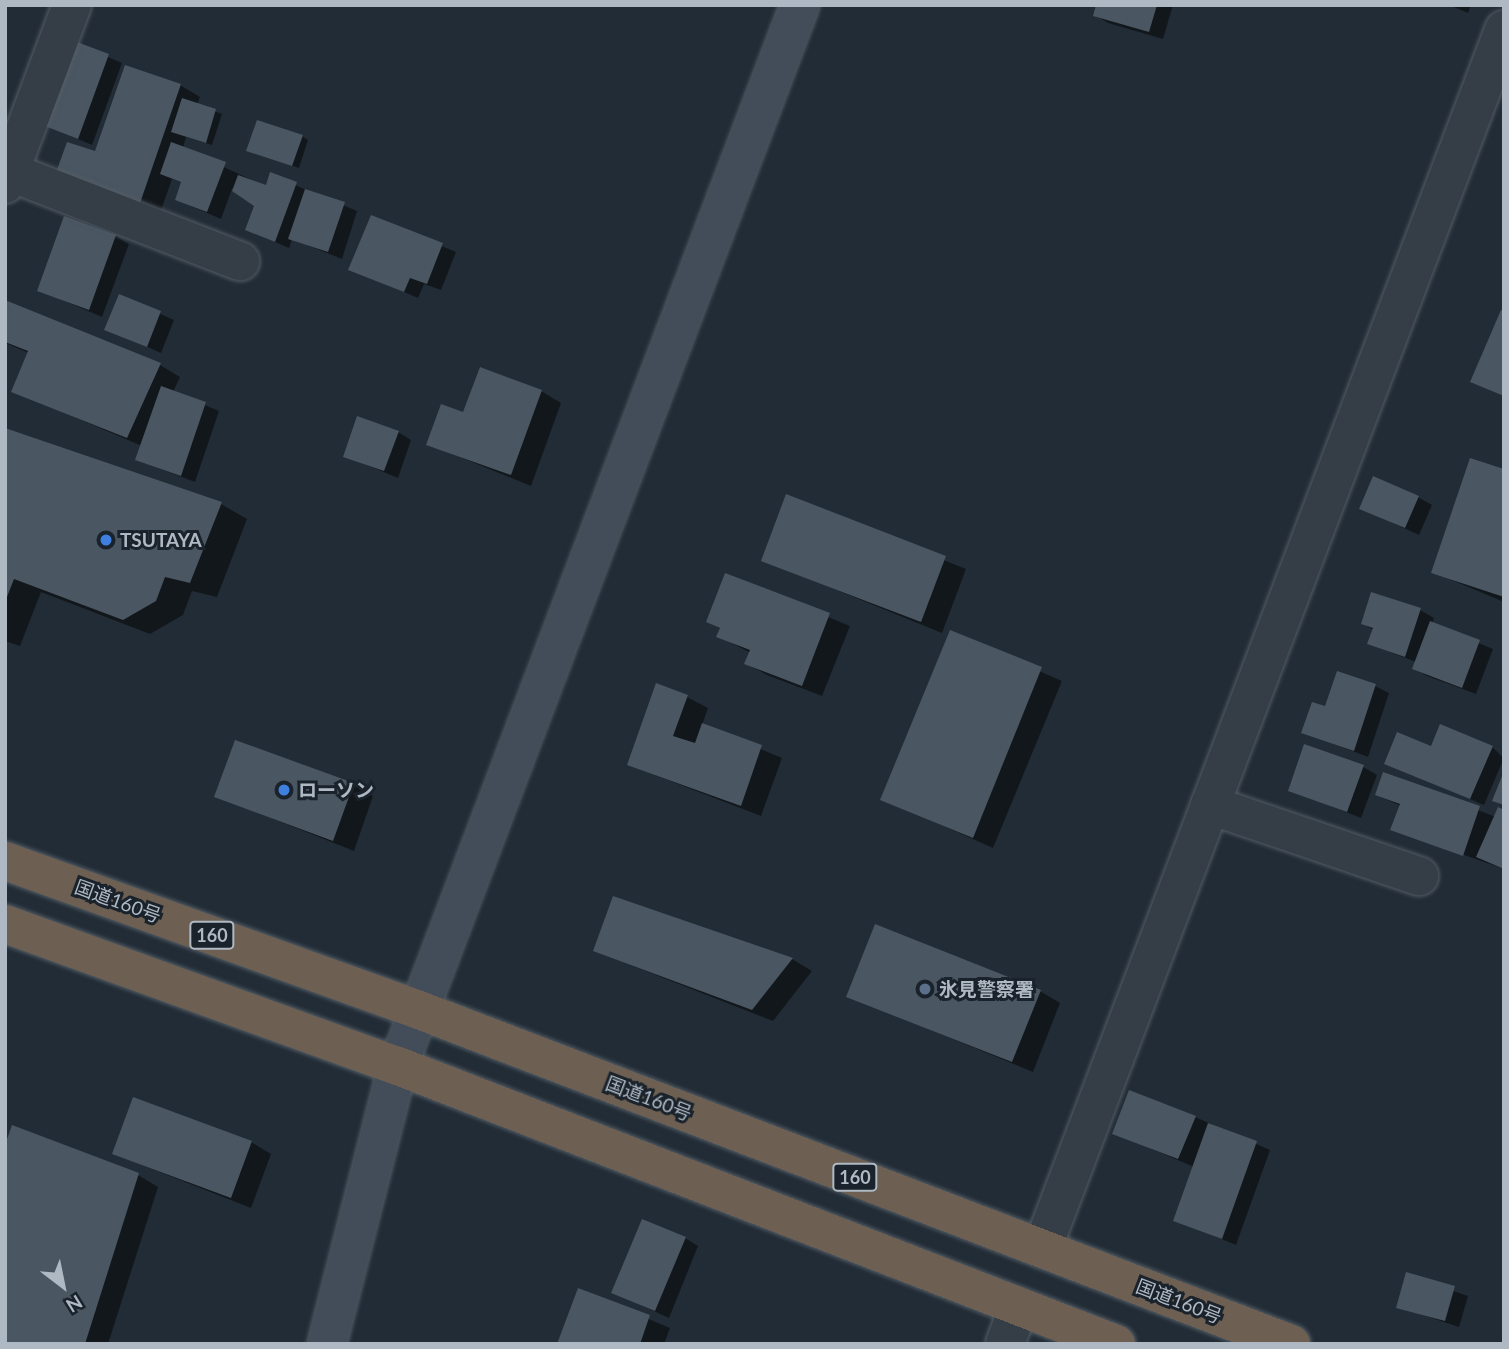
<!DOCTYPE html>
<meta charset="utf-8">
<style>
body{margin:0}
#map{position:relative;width:1509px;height:1349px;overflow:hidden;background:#222c36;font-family:Lato,"Noto Sans JP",sans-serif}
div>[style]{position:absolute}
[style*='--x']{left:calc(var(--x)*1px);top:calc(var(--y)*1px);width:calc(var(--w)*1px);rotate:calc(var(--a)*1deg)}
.shadow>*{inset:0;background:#0007}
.building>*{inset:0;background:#4a5662}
.roads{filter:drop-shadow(0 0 2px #525c65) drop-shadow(0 0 2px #525c65)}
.street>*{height:38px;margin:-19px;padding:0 19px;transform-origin:19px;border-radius:19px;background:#353e47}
.secondary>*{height:38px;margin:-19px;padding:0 19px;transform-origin:19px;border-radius:19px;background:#434d5a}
.highway>*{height:38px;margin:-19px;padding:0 19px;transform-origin:19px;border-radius:19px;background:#6d6052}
.dots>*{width:19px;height:19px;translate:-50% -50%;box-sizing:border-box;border:4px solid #1a232b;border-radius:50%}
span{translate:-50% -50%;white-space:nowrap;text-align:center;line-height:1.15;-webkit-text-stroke:6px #1a232b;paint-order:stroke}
.shield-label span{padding:2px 5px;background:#1a232b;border:2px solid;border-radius:5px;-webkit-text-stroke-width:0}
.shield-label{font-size:18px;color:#afb9c4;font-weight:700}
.poi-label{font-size:19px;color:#afb9c4;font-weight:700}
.left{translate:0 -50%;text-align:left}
.street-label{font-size:19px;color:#afb9c4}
.frame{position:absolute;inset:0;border:7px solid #afb9c4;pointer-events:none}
.north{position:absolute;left:28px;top:1251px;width:70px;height:70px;-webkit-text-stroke:5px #1a232b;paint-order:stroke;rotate:148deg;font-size:19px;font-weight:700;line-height:28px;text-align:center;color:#afb9c4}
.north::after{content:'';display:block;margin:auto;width:24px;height:32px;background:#afb9c4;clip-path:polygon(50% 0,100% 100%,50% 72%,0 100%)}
</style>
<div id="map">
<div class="shadow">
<div style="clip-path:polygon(1098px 5px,1173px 5px,1163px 39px,1108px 23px,1095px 15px)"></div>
<div style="clip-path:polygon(1449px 5px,1471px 5px,1468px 13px)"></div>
<div style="clip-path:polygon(78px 44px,122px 63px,92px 145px,47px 126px)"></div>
<div style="clip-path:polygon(180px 85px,200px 97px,197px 105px,222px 114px,212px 145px,186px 137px,183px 148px,267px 187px,271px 175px,357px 211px,342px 259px,292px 239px,289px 248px,247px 230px,256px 206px,232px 189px,221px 219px,177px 200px,183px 183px,172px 179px,159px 216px,77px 189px,96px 153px)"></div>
<div style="clip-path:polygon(302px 136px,308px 140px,299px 168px,248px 150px)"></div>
<div style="clip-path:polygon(372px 217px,456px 252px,441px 290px,424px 284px,418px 298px,351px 269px)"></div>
<div style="clip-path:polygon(115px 236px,129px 244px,102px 317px,39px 290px)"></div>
<div style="clip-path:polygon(120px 296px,174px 320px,161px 353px,107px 329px)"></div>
<div style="clip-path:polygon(5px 302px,160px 365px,180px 377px,173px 392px,219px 411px,195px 482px,137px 460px,142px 446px,13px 391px,29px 353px,5px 343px)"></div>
<div style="clip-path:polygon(541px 391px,561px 403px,531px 486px,428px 444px)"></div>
<div style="clip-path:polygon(5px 429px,221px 504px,247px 519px,217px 597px,192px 591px,183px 615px,150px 634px,41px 592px,20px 646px,5px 641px)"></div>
<div style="clip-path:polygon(398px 432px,411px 440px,398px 478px,345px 456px)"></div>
<div style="clip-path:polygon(1504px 471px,1504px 602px,1433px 572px)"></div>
<div style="clip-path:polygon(787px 497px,966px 569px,942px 633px,763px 560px)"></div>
<div style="clip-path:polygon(1418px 497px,1432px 505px,1419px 535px,1361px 508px)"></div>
<div style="clip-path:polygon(726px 575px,850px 626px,822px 696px,767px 675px,747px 664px,751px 653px,718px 636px,721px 629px,708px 622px)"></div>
<div style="clip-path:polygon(1420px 610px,1434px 618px,1432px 624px,1493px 649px,1476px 694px,1427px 676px,1414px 669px,1416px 662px,1369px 644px,1374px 630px,1363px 624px)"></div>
<div style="clip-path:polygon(951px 633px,1062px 681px,993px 848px,883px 799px)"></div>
<div style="clip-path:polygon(1375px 686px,1389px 693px,1368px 757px,1303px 732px,1326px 709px)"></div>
<div style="clip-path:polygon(687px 697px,708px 708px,702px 725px,782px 758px,761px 816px,629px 765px)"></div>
<div style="clip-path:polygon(1492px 747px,1504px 758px,1484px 805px,1386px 763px,1432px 749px)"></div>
<div style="clip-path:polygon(1363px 767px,1377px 775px,1361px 818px,1290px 790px)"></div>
<div style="clip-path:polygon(1384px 774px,1496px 817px,1504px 812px,1504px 869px,1393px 830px,1401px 806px,1377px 795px)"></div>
<div style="clip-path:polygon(353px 785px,373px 796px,354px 851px,216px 796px)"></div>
<div style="clip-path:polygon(614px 898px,792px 959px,812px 971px,773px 1021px,595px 951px)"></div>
<div style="clip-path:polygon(1040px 991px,1060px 1003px,1033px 1072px,848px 996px)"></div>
<div style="clip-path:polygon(1195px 1117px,1270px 1150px,1236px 1245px,1175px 1220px,1194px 1167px,1114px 1133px)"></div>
<div style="clip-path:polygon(251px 1142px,271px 1154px,251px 1208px,114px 1154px)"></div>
<div style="clip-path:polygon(138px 1175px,158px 1187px,108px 1344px,5px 1344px)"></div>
<div style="clip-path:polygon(685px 1238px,698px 1246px,669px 1318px,613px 1292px)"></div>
<div style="clip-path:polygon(1407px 1275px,1468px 1296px,1459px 1327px,1399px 1307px)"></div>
<div style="clip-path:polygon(579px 1290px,670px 1328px,664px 1344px,559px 1344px)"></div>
</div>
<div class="building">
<div style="clip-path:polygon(1096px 5px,1157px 5px,1149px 32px,1093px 16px)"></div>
<div style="clip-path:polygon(77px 42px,109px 54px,78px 139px,45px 126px)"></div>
<div style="clip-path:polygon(125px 65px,181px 84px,139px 206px,54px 178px,67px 142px,95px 151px)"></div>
<div style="clip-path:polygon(182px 98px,216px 109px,206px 143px,171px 132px)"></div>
<div style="clip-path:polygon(257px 120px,303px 135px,292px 166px,246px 151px)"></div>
<div style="clip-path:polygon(171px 142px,226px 162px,207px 212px,175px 200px,181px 182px,160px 174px)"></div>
<div style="clip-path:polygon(270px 172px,297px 182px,275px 242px,245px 230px,254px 206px,232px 191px,238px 175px,266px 185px)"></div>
<div style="clip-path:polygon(305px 189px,345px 202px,328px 252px,288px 239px)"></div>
<div style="clip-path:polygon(371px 215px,443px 243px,427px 284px,410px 278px,404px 292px,348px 270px)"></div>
<div style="clip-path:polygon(64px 216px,116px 235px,89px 310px,37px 291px)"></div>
<div style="clip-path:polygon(119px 294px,161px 311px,147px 347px,104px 330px)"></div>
<div style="clip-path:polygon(5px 300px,161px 363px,127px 438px,11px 392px,28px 351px,5px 342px)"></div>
<div style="clip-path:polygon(1501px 310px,1504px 311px,1504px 396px,1470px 382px)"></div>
<div style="clip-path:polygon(480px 367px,542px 390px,511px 475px,426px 445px,441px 404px,463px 412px)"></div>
<div style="clip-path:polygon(161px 386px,206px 402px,181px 476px,135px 460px)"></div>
<div style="clip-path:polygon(357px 416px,399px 431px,384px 471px,343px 457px)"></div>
<div style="clip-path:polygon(5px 428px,222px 502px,190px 583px,165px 577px,156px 601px,123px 620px,14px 579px,5px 602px)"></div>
<div style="clip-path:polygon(1470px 458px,1504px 469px,1504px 597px,1431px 573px)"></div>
<div style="clip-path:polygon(1373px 476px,1419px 496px,1405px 528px,1359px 509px)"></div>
<div style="clip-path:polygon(786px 494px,946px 556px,921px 622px,761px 561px)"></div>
<div style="clip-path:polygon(725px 573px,830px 613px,802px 686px,744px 664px,750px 650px,716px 637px,720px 628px,706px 622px)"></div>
<div style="clip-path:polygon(1371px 592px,1421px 608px,1405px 657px,1367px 644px,1373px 628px,1361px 624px)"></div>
<div style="clip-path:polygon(1430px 621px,1480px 640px,1462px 688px,1412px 669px)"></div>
<div style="clip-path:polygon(950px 630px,1042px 667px,973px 838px,880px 800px)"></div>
<div style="clip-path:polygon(1337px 671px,1376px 684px,1354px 751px,1301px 733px,1312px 702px,1325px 706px)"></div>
<div style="clip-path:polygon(656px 683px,688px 695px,673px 736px,695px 743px,702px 723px,762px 745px,741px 806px,627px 765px)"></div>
<div style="clip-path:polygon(1440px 724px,1493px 746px,1470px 799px,1384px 764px,1397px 732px,1431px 746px)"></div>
<div style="clip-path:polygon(235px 740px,354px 783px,333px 841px,214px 797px)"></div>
<div style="clip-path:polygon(1304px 744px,1364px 765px,1347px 812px,1288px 791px)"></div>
<div style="clip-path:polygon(1504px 771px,1504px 805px,1492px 801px)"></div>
<div style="clip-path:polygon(1383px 772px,1480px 806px,1463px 856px,1390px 830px,1400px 804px,1375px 795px)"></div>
<div style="clip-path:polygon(1498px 807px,1504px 810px,1504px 869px,1476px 857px)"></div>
<div style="clip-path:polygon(613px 896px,793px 958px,752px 1010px,593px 951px)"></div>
<div style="clip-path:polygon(875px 924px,1041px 990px,1012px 1062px,846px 997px)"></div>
<div style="clip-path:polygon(1129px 1090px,1196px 1116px,1178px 1159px,1112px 1134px)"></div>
<div style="clip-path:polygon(133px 1097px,252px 1141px,231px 1198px,112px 1154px)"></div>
<div style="clip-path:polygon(1208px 1123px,1257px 1141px,1222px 1239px,1173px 1221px)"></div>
<div style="clip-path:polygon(12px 1125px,139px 1173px,85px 1344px,5px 1344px,5px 1145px)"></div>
<div style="clip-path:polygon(642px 1219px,686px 1237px,655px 1311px,611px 1293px)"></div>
<div style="clip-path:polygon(1406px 1272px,1455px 1286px,1445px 1321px,1396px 1308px)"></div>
<div style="clip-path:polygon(578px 1288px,650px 1315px,640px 1344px,557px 1344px)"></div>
</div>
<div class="roads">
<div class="street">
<div style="--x:10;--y:172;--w:247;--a:21.2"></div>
<div style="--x:5;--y:184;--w:191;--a:-69.5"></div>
<div style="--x:1210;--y:805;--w:221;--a:18.8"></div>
<div style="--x:1042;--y:1249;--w:1304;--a:-69.24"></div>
<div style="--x:1005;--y:1344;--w:40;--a:-69.8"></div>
</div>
<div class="secondary">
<div style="--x:327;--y:1344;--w:287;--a:-75.7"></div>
<div style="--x:398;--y:1066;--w:1135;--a:-69.25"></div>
</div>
<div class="highway">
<div style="--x:5;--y:861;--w:440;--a:19.8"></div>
<div style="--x:419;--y:1010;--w:934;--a:20.96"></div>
<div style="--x:5;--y:924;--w:418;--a:19.9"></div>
<div style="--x:398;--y:1066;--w:770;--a:21.17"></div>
</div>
</div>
<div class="dots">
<div style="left:106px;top:540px;background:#3f7fe0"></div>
<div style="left:284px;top:790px;background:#3f7fe0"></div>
<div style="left:925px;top:989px;background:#5c6f8a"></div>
</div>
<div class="shield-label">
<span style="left:212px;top:935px">160</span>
<span style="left:855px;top:1177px">160</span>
</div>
<div class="poi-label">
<span class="left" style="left:120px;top:540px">TSUTAYA</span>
<span class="left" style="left:298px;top:790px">ローソン</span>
<span class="left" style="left:939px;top:989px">氷見警察署</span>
</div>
<div class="street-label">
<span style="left:118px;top:901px;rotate:20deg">国道160号</span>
<span style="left:649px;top:1098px;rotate:21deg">国道160号</span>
<span style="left:1179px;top:1301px;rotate:21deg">国道160号</span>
</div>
<div class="frame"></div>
<div class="north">N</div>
</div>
